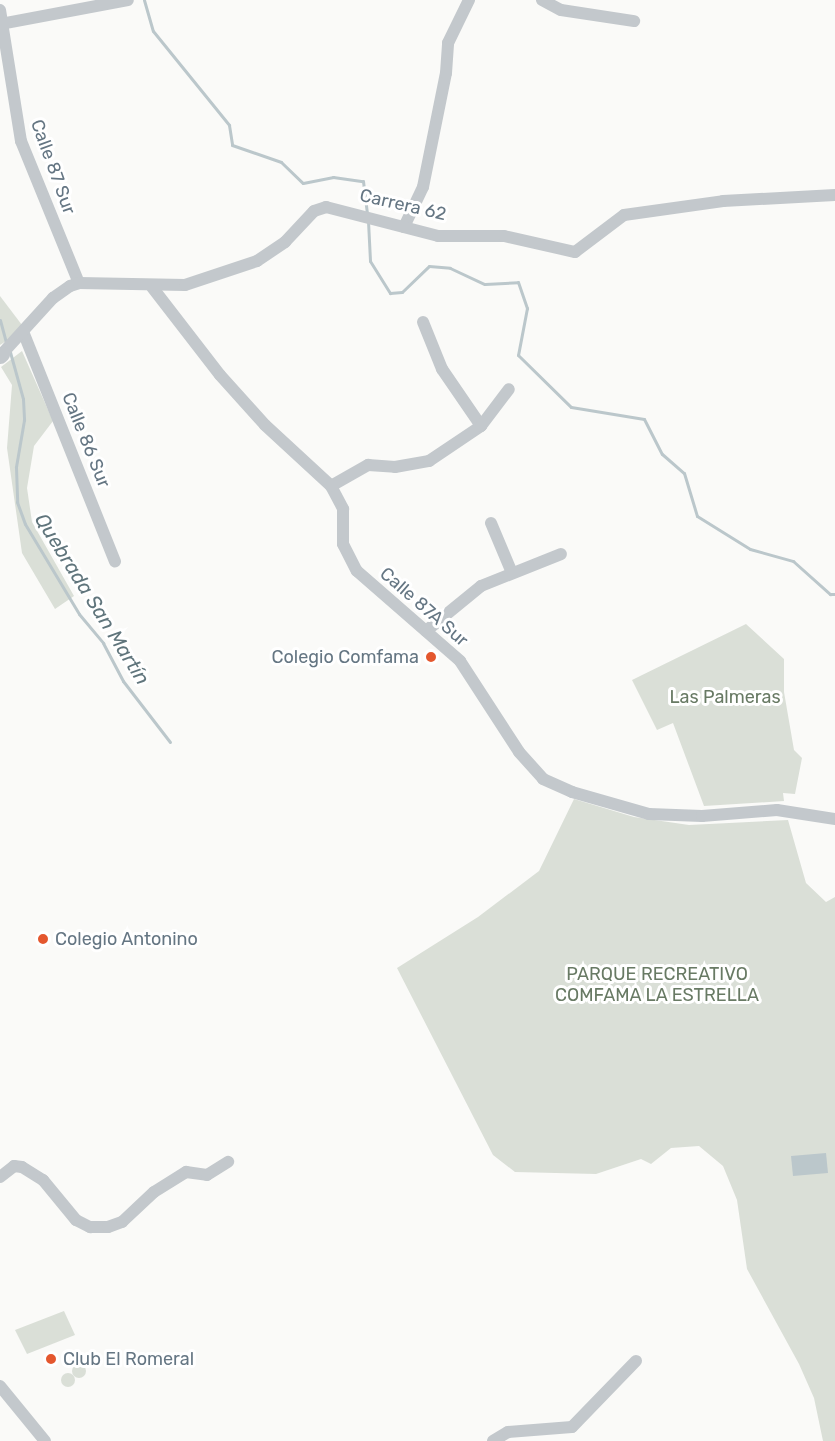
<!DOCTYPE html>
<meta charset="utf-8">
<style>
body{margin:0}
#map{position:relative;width:835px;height:1441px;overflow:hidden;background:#fafaf8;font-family:Rubik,sans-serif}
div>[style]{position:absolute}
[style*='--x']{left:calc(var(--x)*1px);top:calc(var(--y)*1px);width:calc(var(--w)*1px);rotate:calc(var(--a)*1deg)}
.green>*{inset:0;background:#dadfd7}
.round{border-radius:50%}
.water>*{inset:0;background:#bbc7cb}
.stream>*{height:3px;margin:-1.5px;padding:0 1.5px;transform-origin:1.5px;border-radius:1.5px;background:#bbc7cb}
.minor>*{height:12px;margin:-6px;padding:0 6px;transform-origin:6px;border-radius:6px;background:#c3c8cc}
.tertiary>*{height:15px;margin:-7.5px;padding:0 7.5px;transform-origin:7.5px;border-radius:7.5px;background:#c3c8cc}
.dots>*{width:16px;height:16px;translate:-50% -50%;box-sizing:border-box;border:3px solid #fff;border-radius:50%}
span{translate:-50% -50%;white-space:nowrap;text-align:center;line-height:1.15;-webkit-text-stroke:6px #fff;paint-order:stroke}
.street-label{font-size:18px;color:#657683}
.poi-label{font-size:18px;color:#657683}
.right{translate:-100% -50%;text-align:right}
.left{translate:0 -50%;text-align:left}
.park-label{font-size:18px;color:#687a64}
.water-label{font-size:20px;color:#60757c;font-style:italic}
</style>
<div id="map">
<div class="green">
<div style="clip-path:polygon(0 296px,25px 329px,0 345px)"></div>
<div style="clip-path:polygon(22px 351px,53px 421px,34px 446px,27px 488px,32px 522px,74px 596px,55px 609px,22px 553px,7px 448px,12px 385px,1px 367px)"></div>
<div style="clip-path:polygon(746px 624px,784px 659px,784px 692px,794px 750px,802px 758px,795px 794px,783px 793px,784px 801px,704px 806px,673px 723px,657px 730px,632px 680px)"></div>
<div style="clip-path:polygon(574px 799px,634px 817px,689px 825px,788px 820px,806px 883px,826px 902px,835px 897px,835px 1441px,823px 1441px,814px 1398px,799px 1364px,747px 1269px,737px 1200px,723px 1166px,699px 1146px,671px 1148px,651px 1164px,641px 1159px,596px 1174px,515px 1172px,493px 1155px,397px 968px,478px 917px,539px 871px)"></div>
<div style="clip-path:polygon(64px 1311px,75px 1335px,27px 1354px,15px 1330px)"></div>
<div class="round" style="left:72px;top:1364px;width:14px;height:14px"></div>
<div class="round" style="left:61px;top:1373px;width:14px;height:14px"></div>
</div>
<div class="water">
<div style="clip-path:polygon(826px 1153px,828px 1173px,793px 1176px,791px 1156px)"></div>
</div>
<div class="stream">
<div style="--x:144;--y:0;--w:32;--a:74"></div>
<div style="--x:153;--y:31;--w:121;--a:51"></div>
<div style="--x:229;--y:125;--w:20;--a:81"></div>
<div style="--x:232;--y:145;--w:52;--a:19.1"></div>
<div style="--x:281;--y:162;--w:30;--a:44"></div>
<div style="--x:303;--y:183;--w:31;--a:-11"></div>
<div style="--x:333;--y:177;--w:30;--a:8"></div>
<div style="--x:363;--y:181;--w:34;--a:83"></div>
<div style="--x:368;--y:221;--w:40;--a:87.1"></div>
<div style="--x:370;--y:261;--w:38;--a:58"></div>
<div style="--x:390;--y:293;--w:12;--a:-5"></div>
<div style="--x:402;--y:292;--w:37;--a:-44"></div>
<div style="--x:429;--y:266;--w:21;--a:5"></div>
<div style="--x:450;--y:268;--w:38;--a:25"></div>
<div style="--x:485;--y:284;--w:33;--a:-3"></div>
<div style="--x:518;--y:282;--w:28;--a:71"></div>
<div style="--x:527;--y:308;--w:48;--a:100.8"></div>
<div style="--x:518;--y:355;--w:74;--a:44.5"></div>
<div style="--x:571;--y:407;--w:74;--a:9.3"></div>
<div style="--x:644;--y:419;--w:39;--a:63"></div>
<div style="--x:662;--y:454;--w:29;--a:41"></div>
<div style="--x:684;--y:473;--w:45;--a:73.2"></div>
<div style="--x:697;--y:516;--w:62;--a:31.9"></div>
<div style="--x:750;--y:549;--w:45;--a:15.6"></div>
<div style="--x:793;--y:561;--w:50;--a:41.7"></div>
<div style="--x:830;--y:594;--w:5;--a:0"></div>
<div style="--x:0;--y:320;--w:24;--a:75"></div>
<div style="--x:10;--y:352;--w:49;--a:74.5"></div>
<div style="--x:23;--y:399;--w:21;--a:87"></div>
<div style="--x:24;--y:420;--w:48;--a:99.7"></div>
<div style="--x:16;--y:467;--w:35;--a:88"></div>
<div style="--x:17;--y:502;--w:23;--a:70"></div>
<div style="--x:25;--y:524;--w:105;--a:59"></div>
<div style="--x:79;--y:614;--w:38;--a:50"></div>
<div style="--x:103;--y:643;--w:43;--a:62.2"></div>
<div style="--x:123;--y:681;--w:77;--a:52.4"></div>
</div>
<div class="minor">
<div style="--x:542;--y:0;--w:21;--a:28"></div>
<div style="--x:561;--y:10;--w:74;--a:8.6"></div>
<div style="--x:0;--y:10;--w:133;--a:80.9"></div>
<div style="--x:21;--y:141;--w:153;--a:67.8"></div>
<div style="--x:0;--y:24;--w:130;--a:-10.6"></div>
<div style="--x:404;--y:227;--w:44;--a:-64.6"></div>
<div style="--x:423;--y:187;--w:116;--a:-78.6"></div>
<div style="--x:446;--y:73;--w:30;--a:-86"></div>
<div style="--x:448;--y:43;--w:48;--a:-64"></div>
<div style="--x:152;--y:287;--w:111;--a:52.3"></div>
<div style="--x:220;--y:375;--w:67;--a:48"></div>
<div style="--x:265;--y:425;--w:90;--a:42.7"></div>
<div style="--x:331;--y:486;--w:26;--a:62"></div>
<div style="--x:343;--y:509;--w:35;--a:90"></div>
<div style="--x:343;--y:544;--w:30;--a:63"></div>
<div style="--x:357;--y:571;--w:137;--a:41.1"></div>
<div style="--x:460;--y:661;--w:108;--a:57"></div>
<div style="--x:519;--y:752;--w:36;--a:48"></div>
<div style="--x:543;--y:779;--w:32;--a:24"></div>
<div style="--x:572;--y:792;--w:80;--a:15.9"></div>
<div style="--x:649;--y:814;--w:53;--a:2.2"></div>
<div style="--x:702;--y:816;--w:75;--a:-4.6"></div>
<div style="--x:777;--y:810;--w:59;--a:8.8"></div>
<div style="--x:423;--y:322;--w:51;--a:68"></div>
<div style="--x:442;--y:369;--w:69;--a:55.6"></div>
<div style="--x:24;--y:334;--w:245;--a:68.2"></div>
<div style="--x:2;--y:354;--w:76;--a:-47.7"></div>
<div style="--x:53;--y:298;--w:21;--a:-35"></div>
<div style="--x:70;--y:286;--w:9;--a:-18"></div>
<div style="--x:79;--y:283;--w:106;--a:1.1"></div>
<div style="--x:185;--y:285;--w:76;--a:-18.4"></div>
<div style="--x:257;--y:261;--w:34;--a:-34"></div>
<div style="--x:285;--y:242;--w:42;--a:-46.9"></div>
<div style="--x:314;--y:211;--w:13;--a:-18"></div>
<div style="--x:326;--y:207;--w:116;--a:14.5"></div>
<div style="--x:438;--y:236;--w:66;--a:0"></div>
<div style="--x:504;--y:236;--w:73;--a:12.7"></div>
<div style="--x:575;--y:252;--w:61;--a:-37.1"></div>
<div style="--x:624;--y:215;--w:100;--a:-8"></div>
<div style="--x:723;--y:201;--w:112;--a:-3.1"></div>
<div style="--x:331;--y:486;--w:43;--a:-29.6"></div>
<div style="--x:368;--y:465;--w:27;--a:4"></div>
<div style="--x:395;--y:467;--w:35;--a:-10"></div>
<div style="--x:429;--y:461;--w:63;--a:-33.9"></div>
<div style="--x:481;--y:426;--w:46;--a:-52.9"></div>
<div style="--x:491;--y:523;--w:54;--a:67.2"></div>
<div style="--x:426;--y:631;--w:71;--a:-39.3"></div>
<div style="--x:481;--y:586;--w:86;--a:-21.8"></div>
<div style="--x:0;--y:1177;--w:18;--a:-38"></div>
<div style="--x:14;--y:1166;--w:8;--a:7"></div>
<div style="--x:22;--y:1167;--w:25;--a:32"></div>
<div style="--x:43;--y:1180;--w:52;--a:50.5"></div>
<div style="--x:76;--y:1220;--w:16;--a:27"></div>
<div style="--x:90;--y:1227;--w:18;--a:0"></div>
<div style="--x:108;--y:1227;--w:15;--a:-20"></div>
<div style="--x:122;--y:1222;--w:44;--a:-43.2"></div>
<div style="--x:154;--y:1192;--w:38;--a:-32"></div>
<div style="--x:186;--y:1172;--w:21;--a:8"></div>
<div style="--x:207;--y:1175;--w:25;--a:-32"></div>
<div style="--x:0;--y:1386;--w:71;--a:50.7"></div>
<div style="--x:493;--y:1441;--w:17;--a:-31"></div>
<div style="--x:508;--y:1432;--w:64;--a:-4.5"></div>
<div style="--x:572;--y:1427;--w:92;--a:-45.9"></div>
</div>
<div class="tertiary">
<div style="--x:0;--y:356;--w:3;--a:-45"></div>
</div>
<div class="dots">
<div style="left:431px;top:657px;background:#e4572e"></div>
<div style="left:43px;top:939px;background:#e4572e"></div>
<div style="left:51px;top:1359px;background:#e4572e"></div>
</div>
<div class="street-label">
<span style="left:53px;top:167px;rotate:70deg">Calle 87 Sur</span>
<span style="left:403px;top:205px;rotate:13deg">Carrera 62</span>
<span style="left:86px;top:440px;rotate:68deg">Calle 86 Sur</span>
<span style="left:424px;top:607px;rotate:41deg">Calle 87A Sur</span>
</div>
<div class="poi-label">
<span class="right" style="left:419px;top:657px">Colegio Comfama</span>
<span class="left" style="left:55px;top:939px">Colegio Antonino</span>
<span class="left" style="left:63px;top:1359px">Club El Romeral</span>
</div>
<div class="park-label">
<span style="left:725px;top:697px">Las Palmeras</span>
<span style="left:657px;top:985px">PARQUE RECREATIVO<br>COMFAMA LA ESTRELLA</span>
</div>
<div class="water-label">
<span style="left:92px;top:599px;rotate:58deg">Quebrada San Martín</span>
</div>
</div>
